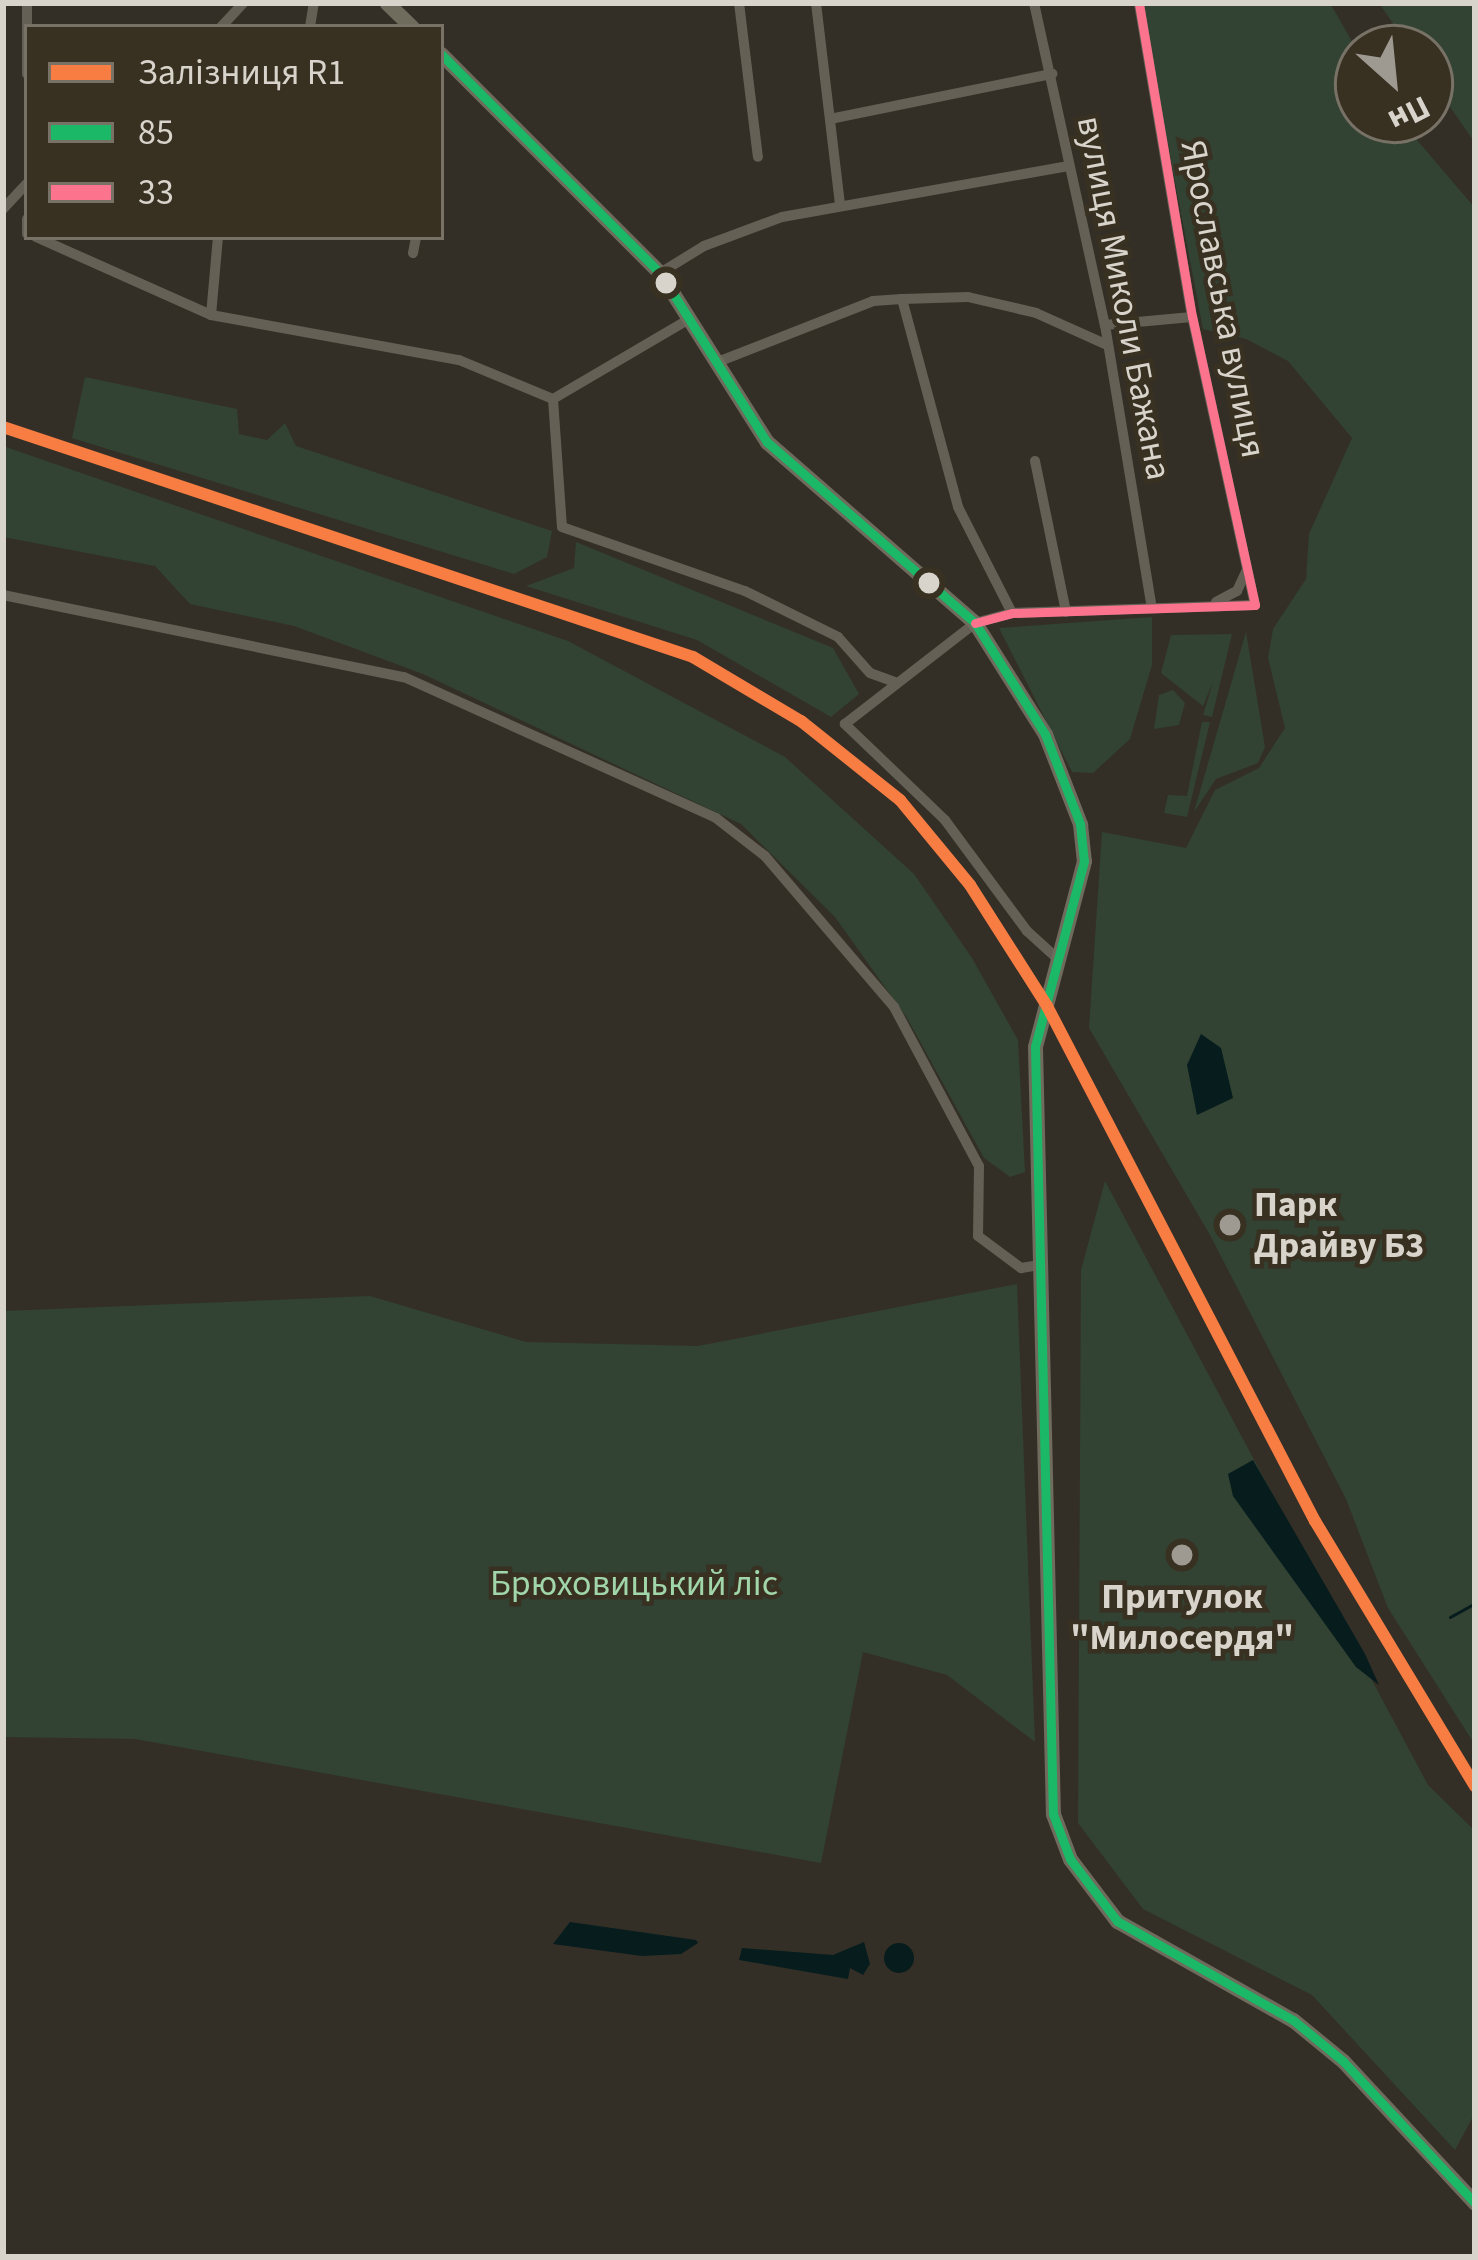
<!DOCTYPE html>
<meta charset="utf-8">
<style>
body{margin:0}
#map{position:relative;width:1478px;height:2260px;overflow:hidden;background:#332f27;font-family:"Source Sans 3",sans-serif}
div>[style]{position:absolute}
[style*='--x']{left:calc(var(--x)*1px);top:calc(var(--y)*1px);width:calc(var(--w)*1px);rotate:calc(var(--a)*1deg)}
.green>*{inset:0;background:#324233}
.water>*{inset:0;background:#061c1d}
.round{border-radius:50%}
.stream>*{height:3px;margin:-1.5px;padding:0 1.5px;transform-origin:1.5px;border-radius:1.5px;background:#061c1d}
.street>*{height:10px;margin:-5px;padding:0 5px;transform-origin:5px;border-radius:5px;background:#646055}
.secondary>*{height:15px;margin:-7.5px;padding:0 7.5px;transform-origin:7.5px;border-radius:7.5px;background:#6f6b5d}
.bus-1>*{height:9px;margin:-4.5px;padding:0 4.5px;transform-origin:4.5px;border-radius:4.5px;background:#1ab867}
.bus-2>*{height:9px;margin:-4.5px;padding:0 4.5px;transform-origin:4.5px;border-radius:4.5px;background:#fc738d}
.rail-1>*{height:12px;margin:-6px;padding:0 6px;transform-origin:6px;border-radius:6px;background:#f77d43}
.dots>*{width:33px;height:33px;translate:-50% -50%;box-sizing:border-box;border:6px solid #383122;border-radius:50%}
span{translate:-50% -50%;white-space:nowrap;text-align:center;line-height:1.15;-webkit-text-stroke:9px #383122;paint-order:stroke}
.street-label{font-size:36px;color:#d8d4cb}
.poi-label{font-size:36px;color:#d8d4cb;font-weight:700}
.left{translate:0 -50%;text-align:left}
.park-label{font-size:36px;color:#a1d5aa}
.frame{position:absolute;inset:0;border:6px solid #d8d4cb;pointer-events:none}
.legend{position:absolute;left:24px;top:24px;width:420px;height:216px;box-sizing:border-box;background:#383122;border:3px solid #787266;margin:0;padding:15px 21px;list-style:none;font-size:36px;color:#d8d4cb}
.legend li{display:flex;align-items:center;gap:24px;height:60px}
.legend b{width:60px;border:3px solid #787266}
.north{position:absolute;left:1334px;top:24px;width:120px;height:120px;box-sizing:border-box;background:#383122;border:3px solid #787266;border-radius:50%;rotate:153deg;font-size:33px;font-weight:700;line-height:48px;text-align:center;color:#d8d4cb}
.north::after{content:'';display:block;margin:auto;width:42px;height:54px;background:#9e9a92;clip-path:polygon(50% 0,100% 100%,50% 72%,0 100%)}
</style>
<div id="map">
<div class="green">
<div style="clip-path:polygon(1141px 3px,1330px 3px,1358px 52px,1358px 120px,1400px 120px,1475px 208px,1475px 1745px,1388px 1608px,1346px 1499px,1210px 1235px,1089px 1028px,1102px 832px,1186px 848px,1215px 790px,1259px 768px,1285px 728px,1268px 658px,1273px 629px,1306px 579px,1309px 534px,1352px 438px,1288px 361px,1246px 339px,1203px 329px)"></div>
<div style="clip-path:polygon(1379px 3px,1475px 3px,1475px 143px,1430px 78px,1430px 48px,1410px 48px)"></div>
<div style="clip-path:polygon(85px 377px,237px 409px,239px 434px,267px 440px,285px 423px,296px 446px,552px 531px,547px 557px,514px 574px,72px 438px)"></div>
<div style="clip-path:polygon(3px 446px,568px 641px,785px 757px,914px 874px,972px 958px,1018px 1040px,1025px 1172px,1010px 1177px,984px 1158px,907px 1018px,835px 917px,741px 824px,423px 674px,294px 626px,190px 604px,155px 566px,3px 537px)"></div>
<div style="clip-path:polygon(576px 542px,833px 648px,859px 694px,831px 717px,697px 640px,526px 586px,574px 568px)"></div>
<div style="clip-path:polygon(1152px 617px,1152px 665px,1130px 739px,1093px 773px,1072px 772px,999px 628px)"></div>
<div style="clip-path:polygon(1246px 632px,1265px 747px,1258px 763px,1216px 779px,1194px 812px)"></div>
<div style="clip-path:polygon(1232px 634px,1212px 717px,1203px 715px,1213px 682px,1203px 706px,1161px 673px,1171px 635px)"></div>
<div style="clip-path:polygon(1173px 690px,1185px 703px,1179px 725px,1154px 729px,1159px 695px)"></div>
<div style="clip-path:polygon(1202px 722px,1210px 722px,1187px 817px,1164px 813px,1168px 795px,1187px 796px)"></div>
<div style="clip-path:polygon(1105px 1181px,1428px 1785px,1475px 1831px,1475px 2113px,1455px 2150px,1312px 1995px,1143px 1909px,1078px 1823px,1081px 1270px)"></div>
<div style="clip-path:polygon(1017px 1284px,1035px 1742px,947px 1675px,863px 1652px,821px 1863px,135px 1739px,3px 1737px,3px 1311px,370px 1296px,526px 1342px,698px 1346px)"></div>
</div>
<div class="water">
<div style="clip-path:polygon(1201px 1034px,1221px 1048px,1233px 1098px,1197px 1115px,1187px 1065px)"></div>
<div style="clip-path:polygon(1253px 1460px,1365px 1654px,1379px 1685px,1356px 1667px,1233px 1496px,1228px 1474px)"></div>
<div style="clip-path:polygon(570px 1922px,696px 1940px,698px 1943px,681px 1954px,642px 1956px,553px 1944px)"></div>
<div style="clip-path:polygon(864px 1942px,870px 1964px,863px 1975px,850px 1968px,848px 1979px,739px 1960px,742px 1948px,833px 1955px)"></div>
<div class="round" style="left:884px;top:1943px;width:30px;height:30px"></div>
</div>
<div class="stream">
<div style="--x:1450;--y:1617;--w:29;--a:-29"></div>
</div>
<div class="street">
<div style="--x:739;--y:3;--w:155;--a:83"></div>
<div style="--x:816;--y:3;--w:203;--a:83.2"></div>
<div style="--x:1034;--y:3;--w:330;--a:77.6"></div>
<div style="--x:1105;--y:325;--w:283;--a:80.6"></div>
<div style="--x:221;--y:27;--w:33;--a:-47"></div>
<div style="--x:310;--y:27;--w:24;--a:-81"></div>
<div style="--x:27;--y:74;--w:71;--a:-90"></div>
<div style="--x:830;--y:119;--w:227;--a:-11.5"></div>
<div style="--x:3;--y:209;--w:35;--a:-47"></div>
<div style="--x:27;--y:219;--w:15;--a:90"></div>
<div style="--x:36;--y:237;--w:192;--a:24"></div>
<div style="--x:211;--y:315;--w:252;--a:10.3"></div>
<div style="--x:459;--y:360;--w:102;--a:22.5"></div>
<div style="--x:553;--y:399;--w:160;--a:-30.4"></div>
<div style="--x:413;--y:253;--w:16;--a:-79"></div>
<div style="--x:660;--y:273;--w:52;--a:-31.5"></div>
<div style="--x:704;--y:246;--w:83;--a:-20.4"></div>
<div style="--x:782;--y:217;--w:291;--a:-10.1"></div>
<div style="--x:902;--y:299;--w:215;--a:74.9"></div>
<div style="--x:958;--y:507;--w:119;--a:63"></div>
<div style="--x:211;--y:315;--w:78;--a:-84.9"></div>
<div style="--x:1105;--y:325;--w:87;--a:-5.3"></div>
<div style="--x:715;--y:363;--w:170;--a:-21.4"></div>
<div style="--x:873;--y:301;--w:29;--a:-4"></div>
<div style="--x:902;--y:299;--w:66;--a:-1.7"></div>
<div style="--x:968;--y:297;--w:70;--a:13.2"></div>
<div style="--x:1036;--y:313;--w:76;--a:24.2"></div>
<div style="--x:553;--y:399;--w:128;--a:86"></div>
<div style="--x:562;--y:527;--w:194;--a:19.3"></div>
<div style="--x:745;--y:591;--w:104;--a:26.3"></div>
<div style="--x:838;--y:637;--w:48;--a:48.4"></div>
<div style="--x:870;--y:673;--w:27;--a:20"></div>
<div style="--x:1035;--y:461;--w:154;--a:78.4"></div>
<div style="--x:3;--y:595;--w:409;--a:11.6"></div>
<div style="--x:404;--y:677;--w:342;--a:24.3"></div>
<div style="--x:716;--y:818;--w:62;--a:37.8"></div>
<div style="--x:765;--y:856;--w:199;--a:49.5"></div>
<div style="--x:894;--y:1007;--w:180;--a:61.9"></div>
<div style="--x:979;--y:1166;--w:70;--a:90.8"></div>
<div style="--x:978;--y:1236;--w:54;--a:36.7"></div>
<div style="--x:1021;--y:1268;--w:19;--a:-9"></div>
<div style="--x:1216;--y:602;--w:24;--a:-28"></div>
<div style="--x:1237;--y:591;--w:23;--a:-65"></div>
<div style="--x:1060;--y:961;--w:45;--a:-137.7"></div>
<div style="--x:1027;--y:931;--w:138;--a:-126.5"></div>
<div style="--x:945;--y:820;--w:139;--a:-136.2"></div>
<div style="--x:845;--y:724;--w:165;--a:-37.8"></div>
<div style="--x:975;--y:623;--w:38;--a:-15"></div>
<div style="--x:1012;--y:613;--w:243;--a:-1.9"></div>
<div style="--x:1255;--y:605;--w:295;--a:-102.3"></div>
<div style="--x:1192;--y:317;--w:318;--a:-99.6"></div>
</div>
<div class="secondary">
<div style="--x:387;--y:3;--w:35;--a:44"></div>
<div style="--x:441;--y:54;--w:310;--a:45"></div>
<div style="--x:660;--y:273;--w:200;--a:57.7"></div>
<div style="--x:767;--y:442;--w:276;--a:41"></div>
<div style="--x:975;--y:623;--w:131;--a:57.8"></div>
<div style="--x:1045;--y:734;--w:97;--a:68.7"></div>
<div style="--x:1080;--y:824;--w:37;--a:84"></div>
<div style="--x:1084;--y:861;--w:192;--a:104.8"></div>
<div style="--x:1035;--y:1047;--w:767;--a:88.66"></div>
<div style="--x:1053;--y:1814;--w:48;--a:69.3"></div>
<div style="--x:1070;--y:1859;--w:78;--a:52.8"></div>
<div style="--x:1117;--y:1921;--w:202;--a:29.4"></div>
<div style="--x:1293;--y:2020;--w:65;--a:39.4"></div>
<div style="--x:1343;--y:2061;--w:194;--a:47.1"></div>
</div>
<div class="bus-1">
<div style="--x:441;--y:54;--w:310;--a:45"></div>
<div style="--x:660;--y:273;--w:200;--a:57.7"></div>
<div style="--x:767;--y:442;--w:276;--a:41"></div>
<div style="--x:975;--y:623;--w:131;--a:57.8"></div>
<div style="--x:1045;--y:734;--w:97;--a:68.7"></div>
<div style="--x:1080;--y:824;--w:37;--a:84"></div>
<div style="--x:1084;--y:861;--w:192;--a:104.8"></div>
<div style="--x:1035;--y:1047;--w:767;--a:88.66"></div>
<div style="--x:1053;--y:1814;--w:48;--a:69.3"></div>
<div style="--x:1070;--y:1859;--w:78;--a:52.8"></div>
<div style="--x:1117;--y:1921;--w:202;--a:29.4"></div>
<div style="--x:1293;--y:2020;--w:65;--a:39.4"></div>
<div style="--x:1343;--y:2061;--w:194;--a:47.1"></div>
</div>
<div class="bus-2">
<div style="--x:975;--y:623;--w:38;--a:-15"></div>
<div style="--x:1012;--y:613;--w:243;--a:-1.9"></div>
<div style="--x:1255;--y:605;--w:295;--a:-102.3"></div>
<div style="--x:1192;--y:317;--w:318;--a:-99.6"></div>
</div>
<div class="rail-1">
<div style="--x:3;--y:427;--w:727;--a:18.43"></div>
<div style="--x:693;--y:657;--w:126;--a:30.7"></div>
<div style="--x:801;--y:721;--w:127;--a:38.6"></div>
<div style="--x:900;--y:800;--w:110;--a:50.5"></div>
<div style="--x:970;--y:885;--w:143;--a:57.5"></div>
<div style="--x:1047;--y:1006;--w:581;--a:62.51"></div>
<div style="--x:1315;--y:1521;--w:310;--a:58.9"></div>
</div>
<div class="dots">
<div style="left:666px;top:283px;background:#d8d4cb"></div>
<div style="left:929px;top:583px;background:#d8d4cb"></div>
<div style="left:1230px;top:1225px;background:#9e9a92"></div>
<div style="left:1182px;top:1555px;background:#9e9a92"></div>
</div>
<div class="street-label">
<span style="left:1124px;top:298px;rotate:79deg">вулиця Миколи Бажана</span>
<span style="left:1223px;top:299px;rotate:79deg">Ярославська вулиця</span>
</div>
<div class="poi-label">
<span class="left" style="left:1254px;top:1225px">Парк<br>Драйву Б3</span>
<span style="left:1182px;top:1617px">Притулок<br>"Милосердя"</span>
</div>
<div class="park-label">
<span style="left:634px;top:1584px">Брюховицький ліс</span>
</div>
<div class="frame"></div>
<ul class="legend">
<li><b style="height:15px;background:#f77d43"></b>Залізниця R1</li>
<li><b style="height:15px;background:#1ab867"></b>85</li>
<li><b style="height:15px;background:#fc738d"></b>33</li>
</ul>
<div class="north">Пн</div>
</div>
